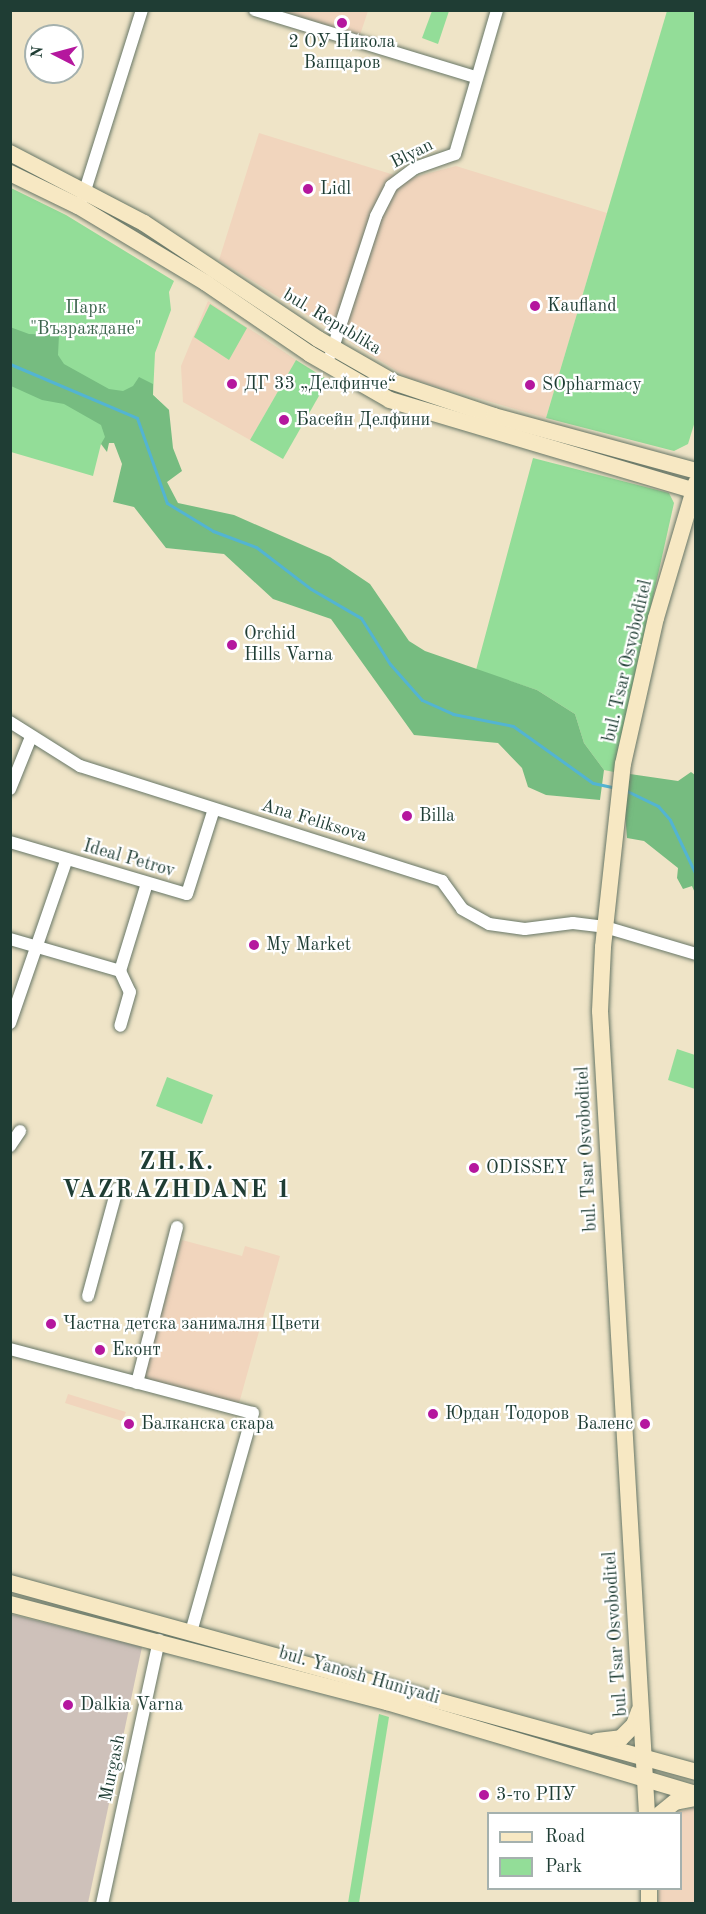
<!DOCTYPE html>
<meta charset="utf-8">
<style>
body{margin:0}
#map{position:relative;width:706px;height:1914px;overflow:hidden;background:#efe4c7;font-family:"Old Standard TT",serif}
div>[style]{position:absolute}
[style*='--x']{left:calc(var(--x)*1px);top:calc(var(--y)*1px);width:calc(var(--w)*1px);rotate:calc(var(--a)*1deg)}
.built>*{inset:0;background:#f1d5bd}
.industrial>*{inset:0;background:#cec1ba}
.green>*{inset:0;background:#93dd98}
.forest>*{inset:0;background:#76bc80}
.stream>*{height:3px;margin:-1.5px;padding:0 1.5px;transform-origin:1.5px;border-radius:1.5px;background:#53b4d2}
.roads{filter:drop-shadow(0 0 2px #687767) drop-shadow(0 0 2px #687767)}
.street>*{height:12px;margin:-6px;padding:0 6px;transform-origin:6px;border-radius:6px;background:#fff}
.secondary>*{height:16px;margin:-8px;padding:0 8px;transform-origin:8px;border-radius:8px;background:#f7e8c3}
.dots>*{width:16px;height:16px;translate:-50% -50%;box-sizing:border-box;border:3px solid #fff;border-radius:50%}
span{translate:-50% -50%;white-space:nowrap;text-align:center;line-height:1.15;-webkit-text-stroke:4.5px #fff;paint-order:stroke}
.poi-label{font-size:18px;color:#1f3d34}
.left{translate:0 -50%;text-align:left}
.right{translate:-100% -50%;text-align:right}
.street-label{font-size:18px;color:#1f3d34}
.park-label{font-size:18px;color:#3c654d}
.district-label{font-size:24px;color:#1f3d34;font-weight:700;letter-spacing:1.5px}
.frame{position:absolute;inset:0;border:12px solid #1f3d34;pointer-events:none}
.legend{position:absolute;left:487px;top:1812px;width:195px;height:78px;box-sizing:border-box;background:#fff;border:2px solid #a5b1ae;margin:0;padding:8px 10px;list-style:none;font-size:18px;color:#1f3d34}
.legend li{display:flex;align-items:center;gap:12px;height:30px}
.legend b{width:30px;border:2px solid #a5b1ae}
.north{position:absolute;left:24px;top:24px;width:60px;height:60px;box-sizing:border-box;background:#fff;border:2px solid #a5b1ae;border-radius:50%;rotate:276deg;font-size:16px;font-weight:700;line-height:24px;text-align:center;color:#1f3d34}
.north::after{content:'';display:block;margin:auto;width:21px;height:27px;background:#b5179e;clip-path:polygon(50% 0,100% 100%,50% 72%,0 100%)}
</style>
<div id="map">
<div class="built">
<div style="clip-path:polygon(281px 11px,368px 10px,368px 11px,360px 35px)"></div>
<div style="clip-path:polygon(259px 133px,407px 179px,456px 166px,607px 213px,546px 418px,408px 378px,219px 260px)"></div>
<div style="clip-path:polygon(208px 301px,296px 360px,250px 440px,183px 402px,181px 366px)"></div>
<div style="clip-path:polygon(182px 1240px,242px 1256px,245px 1246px,280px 1256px,238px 1407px,143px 1380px)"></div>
<div style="clip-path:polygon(68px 1394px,126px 1412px,122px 1421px,65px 1403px)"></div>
<div style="clip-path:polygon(695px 1807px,695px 1903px,658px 1904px,659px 1889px,680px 1888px,680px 1814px,675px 1813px)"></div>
</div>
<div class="industrial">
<div style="clip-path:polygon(10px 1614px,142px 1647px,88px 1903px,11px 1903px)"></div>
</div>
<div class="green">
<div style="clip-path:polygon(432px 11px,449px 11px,438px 44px,422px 38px)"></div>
<div style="clip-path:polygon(667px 11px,696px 11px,696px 418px,688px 444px,674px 451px,546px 418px)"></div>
<div style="clip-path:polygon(11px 188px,66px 215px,174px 281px,169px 292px,171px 310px,155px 353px,153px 395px,169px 410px,101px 444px,93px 476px,11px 452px)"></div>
<div style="clip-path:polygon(210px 304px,247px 328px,229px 360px,194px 337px)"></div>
<div style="clip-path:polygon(296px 360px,328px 380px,283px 459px,250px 440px)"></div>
<div style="clip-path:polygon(533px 458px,669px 493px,674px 503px,614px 772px,604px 770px,584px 743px,575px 714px,537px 690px,476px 670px)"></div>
<div style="clip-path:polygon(677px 1049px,695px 1055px,695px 1089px,668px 1080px)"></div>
<div style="clip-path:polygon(167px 1077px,213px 1095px,202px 1124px,156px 1106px)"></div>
<div style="clip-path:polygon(379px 1714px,389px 1717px,359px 1903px,348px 1903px)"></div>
</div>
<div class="forest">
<div style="clip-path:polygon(10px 327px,29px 334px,59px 335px,58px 355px,64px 364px,109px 389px,123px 391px,133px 386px,139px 377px,153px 384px,153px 395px,169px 410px,173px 448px,182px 471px,167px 482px,178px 503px,234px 515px,330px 557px,370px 584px,409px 641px,425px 651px,537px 690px,575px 714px,584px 743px,604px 770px,600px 800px,546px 795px,528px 787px,522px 768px,498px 743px,414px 735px,331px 619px,273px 599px,224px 554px,166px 548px,134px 507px,113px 502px,122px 464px,114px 443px,109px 443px,107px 452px,101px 444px,105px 437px,101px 425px,64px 404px,42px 400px,11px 386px)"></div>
<div style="clip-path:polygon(691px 772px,695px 775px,695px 893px,692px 886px,683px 889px,677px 878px,678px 868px,644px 841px,627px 838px,625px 813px,630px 774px,678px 781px)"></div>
</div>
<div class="stream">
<div style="--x:10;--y:364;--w:138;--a:23"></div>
<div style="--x:137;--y:418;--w:90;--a:70.6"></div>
<div style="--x:167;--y:503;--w:54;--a:31.3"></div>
<div style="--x:213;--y:531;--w:46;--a:20.4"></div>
<div style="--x:256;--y:547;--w:69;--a:37.4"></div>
<div style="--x:311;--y:589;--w:58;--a:30.1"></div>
<div style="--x:361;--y:618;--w:54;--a:57.8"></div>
<div style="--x:390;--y:664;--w:48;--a:48.4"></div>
<div style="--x:422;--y:700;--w:34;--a:24"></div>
<div style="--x:453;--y:714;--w:61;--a:11.3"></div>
<div style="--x:513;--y:726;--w:98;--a:35.5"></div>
<div style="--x:593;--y:783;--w:24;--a:12"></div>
<div style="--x:625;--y:790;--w:37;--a:26"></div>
<div style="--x:658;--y:806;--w:18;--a:49"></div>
<div style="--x:670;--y:820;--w:61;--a:64.7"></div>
</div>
<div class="roads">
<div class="street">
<div style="--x:255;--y:10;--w:231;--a:16.9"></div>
<div style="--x:82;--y:200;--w:199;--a:-72.5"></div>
<div style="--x:331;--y:354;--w:145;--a:-71.9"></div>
<div style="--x:376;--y:216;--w:34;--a:-63"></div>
<div style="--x:391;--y:186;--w:30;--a:-37"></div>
<div style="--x:415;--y:168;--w:42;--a:-19.3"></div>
<div style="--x:455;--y:154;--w:150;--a:-73.7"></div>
<div style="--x:10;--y:722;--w:83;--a:32.2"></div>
<div style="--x:80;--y:766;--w:380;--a:17.6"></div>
<div style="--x:442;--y:881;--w:34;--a:54"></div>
<div style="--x:462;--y:909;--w:31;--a:29"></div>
<div style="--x:489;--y:924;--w:36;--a:8"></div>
<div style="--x:525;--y:929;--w:48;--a:-7.1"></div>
<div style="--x:573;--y:923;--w:32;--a:7"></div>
<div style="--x:605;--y:927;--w:95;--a:16.5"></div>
<div style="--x:10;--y:789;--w:56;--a:-68"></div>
<div style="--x:10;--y:842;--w:184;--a:16.4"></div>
<div style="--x:187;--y:894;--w:89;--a:-72.4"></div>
<div style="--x:10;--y:939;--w:115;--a:16.2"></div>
<div style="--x:120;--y:971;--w:23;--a:65"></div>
<div style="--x:130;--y:992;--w:35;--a:106"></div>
<div style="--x:120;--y:971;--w:92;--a:-72.9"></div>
<div style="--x:10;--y:1023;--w:171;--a:-70.9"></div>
<div style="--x:10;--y:1146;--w:18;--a:-56"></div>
<div style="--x:88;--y:1296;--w:111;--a:-74.8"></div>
<div style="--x:10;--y:1349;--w:251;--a:14.8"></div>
<div style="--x:253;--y:1413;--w:228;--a:105.8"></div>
<div style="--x:137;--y:1383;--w:161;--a:-75.6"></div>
<div style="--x:102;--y:1904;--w:270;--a:-77.8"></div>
</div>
<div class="secondary">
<div style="--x:10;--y:153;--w:151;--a:27.6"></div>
<div style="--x:144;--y:223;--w:209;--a:33.7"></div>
<div style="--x:318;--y:339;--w:86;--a:29.8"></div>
<div style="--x:393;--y:382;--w:107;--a:18.6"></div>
<div style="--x:494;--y:416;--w:209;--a:15.2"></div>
<div style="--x:10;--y:173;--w:76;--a:25.9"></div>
<div style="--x:78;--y:206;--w:149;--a:31"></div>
<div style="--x:206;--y:283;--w:126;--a:34.3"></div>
<div style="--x:310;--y:354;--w:92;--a:29.9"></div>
<div style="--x:390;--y:400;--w:319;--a:16.6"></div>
<div style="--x:10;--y:1583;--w:712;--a:15.4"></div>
<div style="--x:10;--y:1604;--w:390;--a:14.6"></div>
<div style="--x:387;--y:1702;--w:322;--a:16.6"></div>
<div style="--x:597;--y:1741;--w:24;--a:-7"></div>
<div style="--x:621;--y:1738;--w:18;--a:-45"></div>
<div style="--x:634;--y:1725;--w:15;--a:-70"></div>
<div style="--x:647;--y:1814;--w:804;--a:-93.35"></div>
<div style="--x:600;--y:1011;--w:64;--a:-87.3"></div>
<div style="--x:603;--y:947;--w:184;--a:-83.8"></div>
<div style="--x:623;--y:764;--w:150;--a:-77.3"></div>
<div style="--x:656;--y:618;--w:141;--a:-73.5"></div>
<div style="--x:660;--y:1814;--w:19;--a:-39"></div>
<div style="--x:675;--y:1802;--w:21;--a:-11"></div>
<div style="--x:649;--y:1904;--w:16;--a:-90"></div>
</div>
</div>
<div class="dots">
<div style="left:342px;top:23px;background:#b5179e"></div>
<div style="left:308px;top:189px;background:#b5179e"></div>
<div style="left:535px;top:306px;background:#b5179e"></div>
<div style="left:232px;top:384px;background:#b5179e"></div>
<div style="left:530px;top:385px;background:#b5179e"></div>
<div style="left:284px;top:420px;background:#b5179e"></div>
<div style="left:232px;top:645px;background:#b5179e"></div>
<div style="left:407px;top:816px;background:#b5179e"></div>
<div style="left:254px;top:945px;background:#b5179e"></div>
<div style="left:474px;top:1168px;background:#b5179e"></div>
<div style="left:51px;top:1324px;background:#b5179e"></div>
<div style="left:100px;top:1350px;background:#b5179e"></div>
<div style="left:433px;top:1414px;background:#b5179e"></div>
<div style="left:129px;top:1424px;background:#b5179e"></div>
<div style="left:645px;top:1424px;background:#b5179e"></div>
<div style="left:68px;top:1705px;background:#b5179e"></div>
<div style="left:484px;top:1795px;background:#b5179e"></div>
</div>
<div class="poi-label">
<span style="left:342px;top:53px">2 ОУ Никола<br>Вапцаров</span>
<span class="left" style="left:320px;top:189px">Lidl</span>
<span class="left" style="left:547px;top:306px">Kaufland</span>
<span class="left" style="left:244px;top:384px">ДГ 33 „Делфинче“</span>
<span class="left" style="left:542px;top:385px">SOpharmacy</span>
<span class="left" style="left:296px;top:420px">Басейн Делфини</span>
<span class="left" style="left:244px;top:645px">Orchid<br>Hills Varna</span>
<span class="left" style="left:419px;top:816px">Billa</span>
<span class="left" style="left:266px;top:945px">My Market</span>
<span class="left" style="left:486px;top:1168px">ODISSEY</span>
<span class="left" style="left:63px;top:1324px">Частна детска занималня Цвети</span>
<span class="left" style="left:112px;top:1350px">Еконт</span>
<span class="left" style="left:445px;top:1414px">Юрдан Тодоров</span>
<span class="left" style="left:141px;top:1424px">Балканска скара</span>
<span class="right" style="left:633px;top:1424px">Валенс</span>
<span class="left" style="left:80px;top:1705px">Dalkia Varna</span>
<span class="left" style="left:496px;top:1795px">3-то РПУ</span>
</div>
<div class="street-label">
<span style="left:412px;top:154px;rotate:-27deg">Blyan</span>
<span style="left:332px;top:322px;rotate:31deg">bul. Republika</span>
<span style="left:628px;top:661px;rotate:-77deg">bul. Tsar Osvoboditel</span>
<span style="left:314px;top:821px;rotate:17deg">Ana Feliksova</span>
<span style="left:129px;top:859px;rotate:16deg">Ideal Petrov</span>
<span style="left:587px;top:1149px;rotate:-93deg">bul. Tsar Osvoboditel</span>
<span style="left:616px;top:1634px;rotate:-94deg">bul. Tsar Osvoboditel</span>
<span style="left:359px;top:1676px;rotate:16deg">bul. Yanosh Huniyadi</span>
<span style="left:113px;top:1768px;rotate:-78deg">Murgash</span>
</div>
<div class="park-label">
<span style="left:86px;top:319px">Парк<br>"Възраждане"</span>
</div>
<div class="district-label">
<span style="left:177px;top:1178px">ZH.K.<br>VAZRAZHDANE 1</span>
</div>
<div class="frame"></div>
<ul class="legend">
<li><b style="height:8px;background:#f7e8c3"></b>Road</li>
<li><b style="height:16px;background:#93dd98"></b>Park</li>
</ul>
<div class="north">N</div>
</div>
